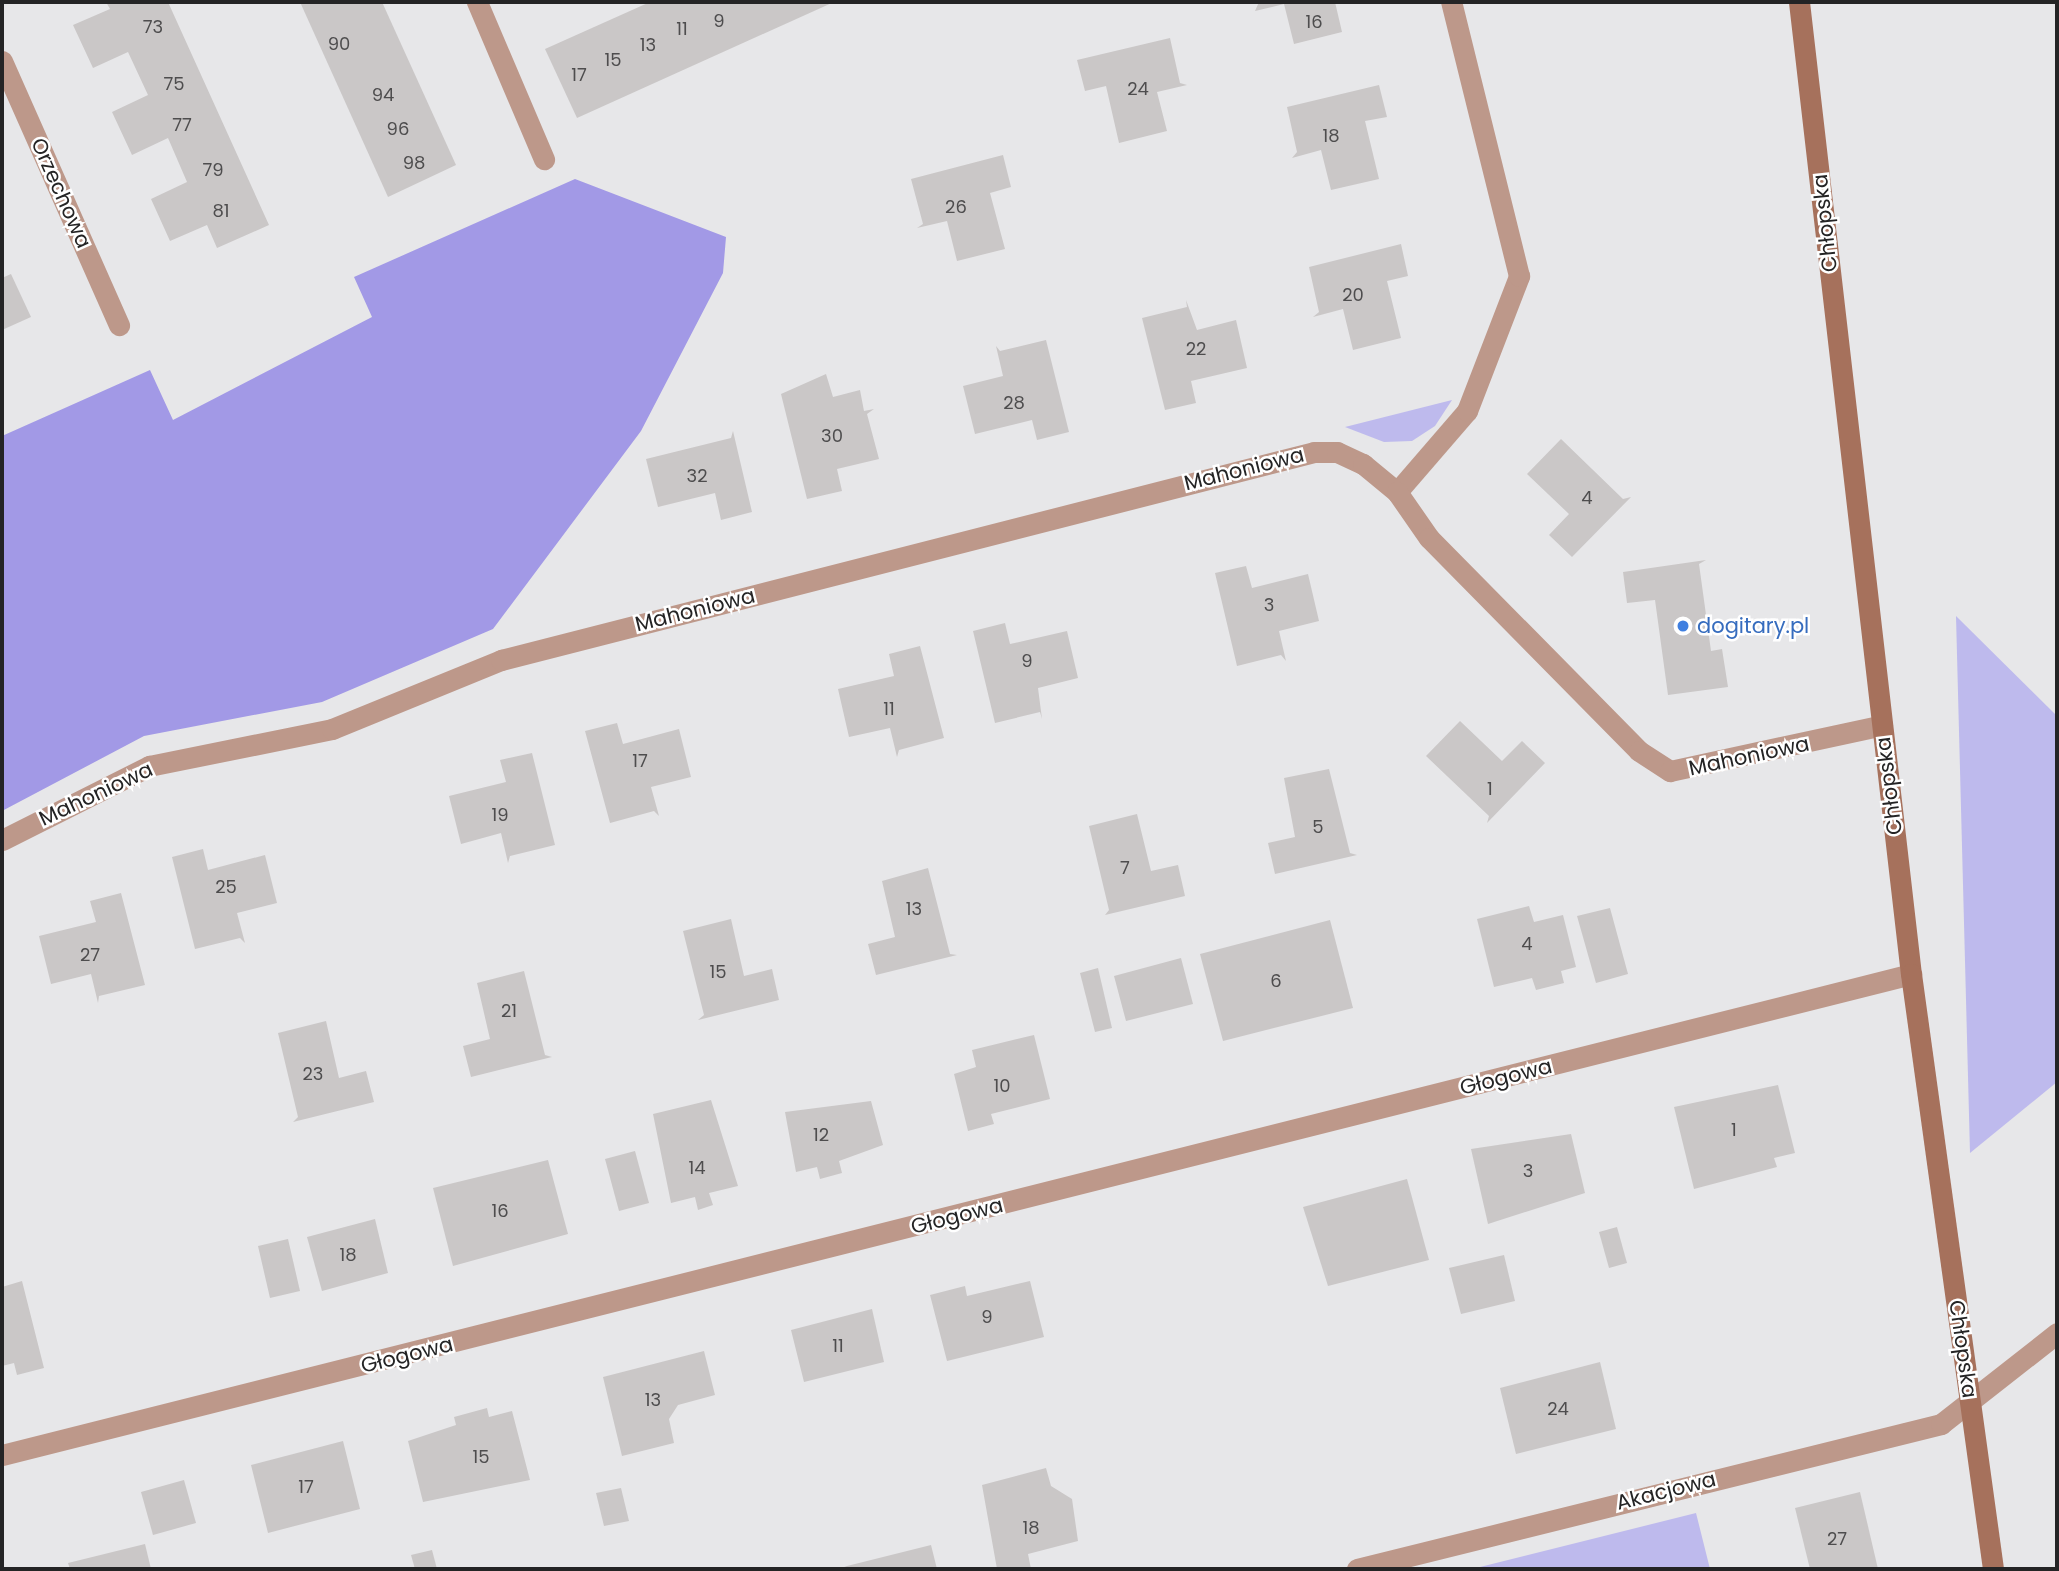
<!DOCTYPE html>
<meta charset="utf-8">
<style>
body{margin:0}
#map{position:relative;width:2059px;height:1571px;overflow:hidden;background:#e7e7e9;font-family:Poppins,sans-serif}
div>[style]{position:absolute}
[style*='--x']{left:calc(var(--x)*1px);top:calc(var(--y)*1px);width:calc(var(--w)*1px);rotate:calc(var(--a)*1deg)}
.green>*{inset:0;background:#bebaed}
.forest>*{inset:0;background:#a299e6}
.building>*{inset:0;background:#cac7c7}
.street>*{height:21px;margin:-10.5px;padding:0 10.5px;transform-origin:10.5px;border-radius:10.5px;background:#bd988a}
.secondary>*{height:21px;margin:-10.5px;padding:0 10.5px;transform-origin:10.5px;border-radius:10.5px;background:#a6715c}
.dots>*{width:19px;height:19px;translate:-50% -50%;box-sizing:border-box;border:4px solid #fff;border-radius:50%}
span{translate:-50% -50%;white-space:nowrap;text-align:center;line-height:1.15;-webkit-text-stroke:5px #fff;paint-order:stroke}
.number-label{font-size:18px;color:#4e4d4e}
.number-label span{-webkit-text-stroke-width:0}
.street-label{font-size:21px;color:#242425}
.shop-label{font-size:21px;color:#366cbe}
.left{translate:0 -50%;text-align:left}
.frame{position:absolute;inset:0;border:4px solid #242425;pointer-events:none}
</style>
<div id="map">
<div class="green">
<div style="clip-path:polygon(1452px 400px,1435px 426px,1412px 441px,1384px 442px,1345px 427px)"></div>
<div style="clip-path:polygon(1956px 616px,2057px 716px,2057px 1082px,1970px 1153px)"></div>
<div style="clip-path:polygon(1696px 1513px,1710px 1569px,1472px 1569px)"></div>
</div>
<div class="forest">
<div style="clip-path:polygon(575px 179px,726px 237px,723px 273px,641px 431px,493px 629px,322px 702px,144px 736px,2px 811px,2px 436px,150px 370px,173px 420px,372px 317px,354px 277px)"></div>
</div>
<div class="building">
<div style="clip-path:polygon(106px 2px,168px 2px,269px 225px,217px 248px,207px 225px,170px 241px,151px 199px,187px 182px,168px 138px,132px 155px,112px 112px,148px 95px,128px 52px,93px 68px,73px 25px,110px 9px)"></div>
<div style="clip-path:polygon(300px 2px,382px 2px,456px 165px,388px 197px)"></div>
<div style="clip-path:polygon(650px 2px,834px 2px,577px 118px,545px 49px)"></div>
<div style="clip-path:polygon(1259px 2px,1335px 2px,1342px 32px,1294px 44px,1284px 4px,1255px 11px)"></div>
<div style="clip-path:polygon(1170px 38px,1180px 83px,1187px 85px,1157px 92px,1167px 131px,1119px 143px,1106px 86px,1085px 91px,1077px 60px)"></div>
<div style="clip-path:polygon(1379px 85px,1387px 117px,1365px 121px,1379px 179px,1331px 190px,1321px 150px,1292px 158px,1297px 152px,1287px 107px)"></div>
<div style="clip-path:polygon(1003px 155px,1011px 187px,990px 193px,1005px 249px,957px 261px,947px 221px,917px 228px,923px 224px,911px 179px)"></div>
<div style="clip-path:polygon(1401px 244px,1408px 276px,1387px 281px,1401px 338px,1353px 350px,1343px 309px,1313px 317px,1319px 312px,1309px 267px)"></div>
<div style="clip-path:polygon(11px 274px,31px 317px,2px 330px,2px 278px)"></div>
<div style="clip-path:polygon(1186px 300px,1197px 330px,1236px 320px,1247px 368px,1191px 381px,1196px 403px,1165px 410px,1142px 318px,1187px 307px)"></div>
<div style="clip-path:polygon(1046px 340px,1069px 432px,1037px 440px,1032px 420px,975px 434px,963px 386px,1003px 376px,996px 346px,1000px 351px)"></div>
<div style="clip-path:polygon(826px 374px,833px 397px,860px 390px,864px 411px,874px 409px,867px 414px,879px 459px,837px 469px,842px 491px,807px 499px,781px 394px)"></div>
<div style="clip-path:polygon(733px 431px,752px 512px,721px 520px,715px 493px,658px 507px,646px 459px,731px 438px)"></div>
<div style="clip-path:polygon(1561px 439px,1623px 499px,1631px 497px,1572px 557px,1549px 535px,1569px 514px,1527px 474px)"></div>
<div style="clip-path:polygon(1706px 560px,1699px 564px,1711px 651px,1722px 649px,1728px 687px,1668px 695px,1655px 600px,1627px 603px,1623px 572px)"></div>
<div style="clip-path:polygon(1246px 566px,1252px 588px,1308px 574px,1319px 621px,1279px 631px,1286px 661px,1281px 655px,1237px 666px,1215px 573px)"></div>
<div style="clip-path:polygon(1005px 623px,1010px 644px,1067px 631px,1078px 678px,1038px 688px,1042px 719px,1040px 712px,995px 723px,973px 631px)"></div>
<div style="clip-path:polygon(920px 646px,944px 738px,899px 750px,897px 757px,890px 728px,849px 737px,838px 689px,894px 676px,889px 654px)"></div>
<div style="clip-path:polygon(1460px 721px,1502px 761px,1522px 741px,1545px 763px,1487px 823px,1489px 816px,1426px 756px)"></div>
<div style="clip-path:polygon(617px 723px,623px 744px,679px 729px,691px 777px,651px 787px,659px 816px,654px 811px,610px 823px,585px 731px)"></div>
<div style="clip-path:polygon(532px 753px,555px 845px,510px 856px,508px 863px,501px 833px,461px 844px,449px 796px,506px 782px,500px 760px)"></div>
<div style="clip-path:polygon(1329px 769px,1350px 853px,1357px 855px,1275px 874px,1268px 843px,1295px 837px,1284px 778px)"></div>
<div style="clip-path:polygon(1137px 814px,1151px 871px,1178px 865px,1185px 896px,1105px 915px,1109px 910px,1089px 826px)"></div>
<div style="clip-path:polygon(203px 849px,208px 870px,265px 855px,277px 903px,237px 913px,245px 943px,240px 938px,195px 949px,172px 857px)"></div>
<div style="clip-path:polygon(928px 868px,950px 954px,957px 955px,876px 975px,868px 944px,895px 937px,882px 881px)"></div>
<div style="clip-path:polygon(121px 893px,145px 985px,99px 996px,98px 1003px,91px 974px,51px 984px,39px 936px,96px 922px,90px 901px)"></div>
<div style="clip-path:polygon(1529px 906px,1534px 922px,1563px 915px,1576px 967px,1561px 971px,1564px 983px,1536px 990px,1532px 978px,1494px 987px,1477px 919px)"></div>
<div style="clip-path:polygon(1610px 908px,1628px 974px,1596px 983px,1577px 916px)"></div>
<div style="clip-path:polygon(731px 919px,744px 976px,772px 969px,779px 1000px,698px 1020px,704px 1015px,683px 931px)"></div>
<div style="clip-path:polygon(1330px 920px,1353px 1008px,1223px 1041px,1200px 954px)"></div>
<div style="clip-path:polygon(1181px 958px,1193px 1004px,1126px 1021px,1114px 976px)"></div>
<div style="clip-path:polygon(1098px 968px,1112px 1028px,1095px 1032px,1080px 973px)"></div>
<div style="clip-path:polygon(524px 971px,545px 1055px,552px 1057px,471px 1077px,463px 1046px,490px 1039px,477px 983px)"></div>
<div style="clip-path:polygon(326px 1021px,339px 1078px,366px 1071px,374px 1102px,293px 1122px,298px 1117px,278px 1033px)"></div>
<div style="clip-path:polygon(1034px 1035px,1050px 1099px,991px 1114px,994px 1124px,968px 1131px,954px 1074px,976px 1067px,972px 1050px)"></div>
<div style="clip-path:polygon(1778px 1085px,1795px 1153px,1774px 1158px,1777px 1167px,1694px 1189px,1674px 1107px)"></div>
<div style="clip-path:polygon(711px 1100px,738px 1186px,709px 1193px,713px 1205px,698px 1210px,695px 1197px,671px 1203px,653px 1114px)"></div>
<div style="clip-path:polygon(871px 1101px,883px 1145px,839px 1161px,842px 1173px,820px 1179px,817px 1167px,796px 1172px,785px 1112px)"></div>
<div style="clip-path:polygon(1571px 1134px,1585px 1193px,1488px 1224px,1471px 1149px)"></div>
<div style="clip-path:polygon(635px 1151px,649px 1203px,619px 1211px,605px 1159px)"></div>
<div style="clip-path:polygon(548px 1160px,568px 1234px,453px 1266px,433px 1188px)"></div>
<div style="clip-path:polygon(1407px 1179px,1429px 1260px,1328px 1286px,1303px 1207px)"></div>
<div style="clip-path:polygon(375px 1219px,388px 1273px,322px 1291px,307px 1237px)"></div>
<div style="clip-path:polygon(1617px 1227px,1627px 1263px,1609px 1268px,1599px 1232px)"></div>
<div style="clip-path:polygon(288px 1239px,300px 1291px,270px 1298px,258px 1246px)"></div>
<div style="clip-path:polygon(1504px 1255px,1515px 1301px,1461px 1314px,1449px 1268px)"></div>
<div style="clip-path:polygon(22px 1281px,44px 1368px,17px 1375px,14px 1363px,2px 1366px,2px 1287px)"></div>
<div style="clip-path:polygon(1030px 1281px,1044px 1337px,947px 1361px,930px 1295px,965px 1286px,967px 1296px)"></div>
<div style="clip-path:polygon(872px 1309px,884px 1362px,804px 1382px,791px 1330px)"></div>
<div style="clip-path:polygon(704px 1351px,715px 1395px,678px 1405px,669px 1419px,674px 1443px,622px 1456px,603px 1377px)"></div>
<div style="clip-path:polygon(1600px 1362px,1616px 1429px,1516px 1454px,1500px 1388px)"></div>
<div style="clip-path:polygon(487px 1408px,489px 1417px,512px 1411px,530px 1480px,423px 1502px,408px 1441px,456px 1425px,454px 1417px)"></div>
<div style="clip-path:polygon(343px 1441px,360px 1509px,268px 1533px,251px 1465px)"></div>
<div style="clip-path:polygon(1046px 1468px,1051px 1486px,1072px 1499px,1078px 1541px,1028px 1554px,1031px 1569px,997px 1569px,982px 1485px)"></div>
<div style="clip-path:polygon(184px 1480px,196px 1523px,153px 1535px,141px 1492px)"></div>
<div style="clip-path:polygon(621px 1488px,629px 1521px,604px 1526px,596px 1493px)"></div>
<div style="clip-path:polygon(1860px 1492px,1878px 1569px,1810px 1569px,1795px 1508px)"></div>
<div style="clip-path:polygon(145px 1544px,151px 1569px,70px 1569px,68px 1563px)"></div>
<div style="clip-path:polygon(931px 1545px,937px 1569px,839px 1569px,847px 1566px)"></div>
<div style="clip-path:polygon(432px 1550px,437px 1569px,415px 1569px,411px 1555px)"></div>
</div>
<div class="street">
<div style="--x:477;--y:2;--w:171;--a:66.9"></div>
<div style="--x:2;--y:61;--w:289;--a:66.1"></div>
<div style="--x:1397;--y:492;--w:107;--a:-49.2"></div>
<div style="--x:1467;--y:411;--w:145;--a:-68.9"></div>
<div style="--x:1519;--y:276;--w:282;--a:-103.9"></div>
<div style="--x:2;--y:840;--w:165;--a:-26.7"></div>
<div style="--x:149;--y:766;--w:187;--a:-11.4"></div>
<div style="--x:332;--y:729;--w:183;--a:-22.2"></div>
<div style="--x:501;--y:660;--w:839;--a:-14.35"></div>
<div style="--x:1314;--y:452;--w:23;--a:0"></div>
<div style="--x:1337;--y:452;--w:29;--a:25"></div>
<div style="--x:1363;--y:464;--w:44;--a:39.5"></div>
<div style="--x:1397;--y:492;--w:56;--a:55.2"></div>
<div style="--x:1429;--y:538;--w:299;--a:45.4"></div>
<div style="--x:1639;--y:751;--w:37;--a:33"></div>
<div style="--x:1670;--y:771;--w:217;--a:-12.2"></div>
<div style="--x:2;--y:1455;--w:1969;--a:-14.14"></div>
<div style="--x:1357;--y:1569;--w:602;--a:-13.94"></div>
<div style="--x:1941;--y:1424;--w:147;--a:-38.1"></div>
</div>
<div class="secondary">
<div style="--x:1799;--y:2;--w:978;--a:83.43"></div>
<div style="--x:1911;--y:974;--w:601;--a:82.15"></div>
</div>
<div class="dots">
<div style="left:1683px;top:626px;background:#3f7fe0"></div>
</div>
<div class="number-label">
<span style="left:719px;top:21px">9</span>
<span style="left:1314px;top:22px">16</span>
<span style="left:153px;top:27px">73</span>
<span style="left:682px;top:29px">11</span>
<span style="left:339px;top:44px">90</span>
<span style="left:648px;top:45px">13</span>
<span style="left:613px;top:60px">15</span>
<span style="left:579px;top:75px">17</span>
<span style="left:174px;top:84px">75</span>
<span style="left:1138px;top:89px">24</span>
<span style="left:383px;top:95px">94</span>
<span style="left:182px;top:125px">77</span>
<span style="left:398px;top:129px">96</span>
<span style="left:1331px;top:136px">18</span>
<span style="left:414px;top:163px">98</span>
<span style="left:213px;top:170px">79</span>
<span style="left:956px;top:207px">26</span>
<span style="left:221px;top:211px">81</span>
<span style="left:1353px;top:295px">20</span>
<span style="left:1196px;top:349px">22</span>
<span style="left:1014px;top:403px">28</span>
<span style="left:832px;top:436px">30</span>
<span style="left:697px;top:476px">32</span>
<span style="left:1587px;top:498px">4</span>
<span style="left:1269px;top:605px">3</span>
<span style="left:1027px;top:661px">9</span>
<span style="left:889px;top:709px">11</span>
<span style="left:640px;top:761px">17</span>
<span style="left:1490px;top:789px">1</span>
<span style="left:500px;top:815px">19</span>
<span style="left:1318px;top:827px">5</span>
<span style="left:1125px;top:868px">7</span>
<span style="left:226px;top:887px">25</span>
<span style="left:914px;top:909px">13</span>
<span style="left:1527px;top:944px">4</span>
<span style="left:90px;top:955px">27</span>
<span style="left:718px;top:972px">15</span>
<span style="left:1276px;top:981px">6</span>
<span style="left:509px;top:1011px">21</span>
<span style="left:313px;top:1074px">23</span>
<span style="left:1002px;top:1086px">10</span>
<span style="left:1734px;top:1130px">1</span>
<span style="left:821px;top:1135px">12</span>
<span style="left:697px;top:1168px">14</span>
<span style="left:1528px;top:1171px">3</span>
<span style="left:500px;top:1211px">16</span>
<span style="left:348px;top:1255px">18</span>
<span style="left:987px;top:1317px">9</span>
<span style="left:838px;top:1346px">11</span>
<span style="left:653px;top:1400px">13</span>
<span style="left:1558px;top:1409px">24</span>
<span style="left:481px;top:1457px">15</span>
<span style="left:306px;top:1487px">17</span>
<span style="left:1031px;top:1528px">18</span>
<span style="left:1837px;top:1539px">27</span>
</div>
<div class="street-label">
<span style="left:61px;top:193px;rotate:66deg">Orzechowa</span>
<span style="left:1825px;top:223px;rotate:-96deg">Chłopska</span>
<span style="left:1244px;top:469px;rotate:-14deg">Mahoniowa</span>
<span style="left:695px;top:610px;rotate:-14deg">Mahoniowa</span>
<span style="left:1749px;top:756px;rotate:-12deg">Mahoniowa</span>
<span style="left:1889px;top:786px;rotate:-97deg">Chłopska</span>
<span style="left:96px;top:794px;rotate:-25deg">Mahoniowa</span>
<span style="left:1506px;top:1077px;rotate:-14deg">Głogowa</span>
<span style="left:957px;top:1216px;rotate:-14deg">Głogowa</span>
<span style="left:1963px;top:1349px;rotate:82deg">Chłopska</span>
<span style="left:407px;top:1355px;rotate:-14deg">Głogowa</span>
<span style="left:1666px;top:1491px;rotate:-14deg">Akacjowa</span>
</div>
<div class="shop-label">
<span class="left" style="left:1697px;top:626px">dogitary.pl</span>
</div>
<div class="frame"></div>
</div>
